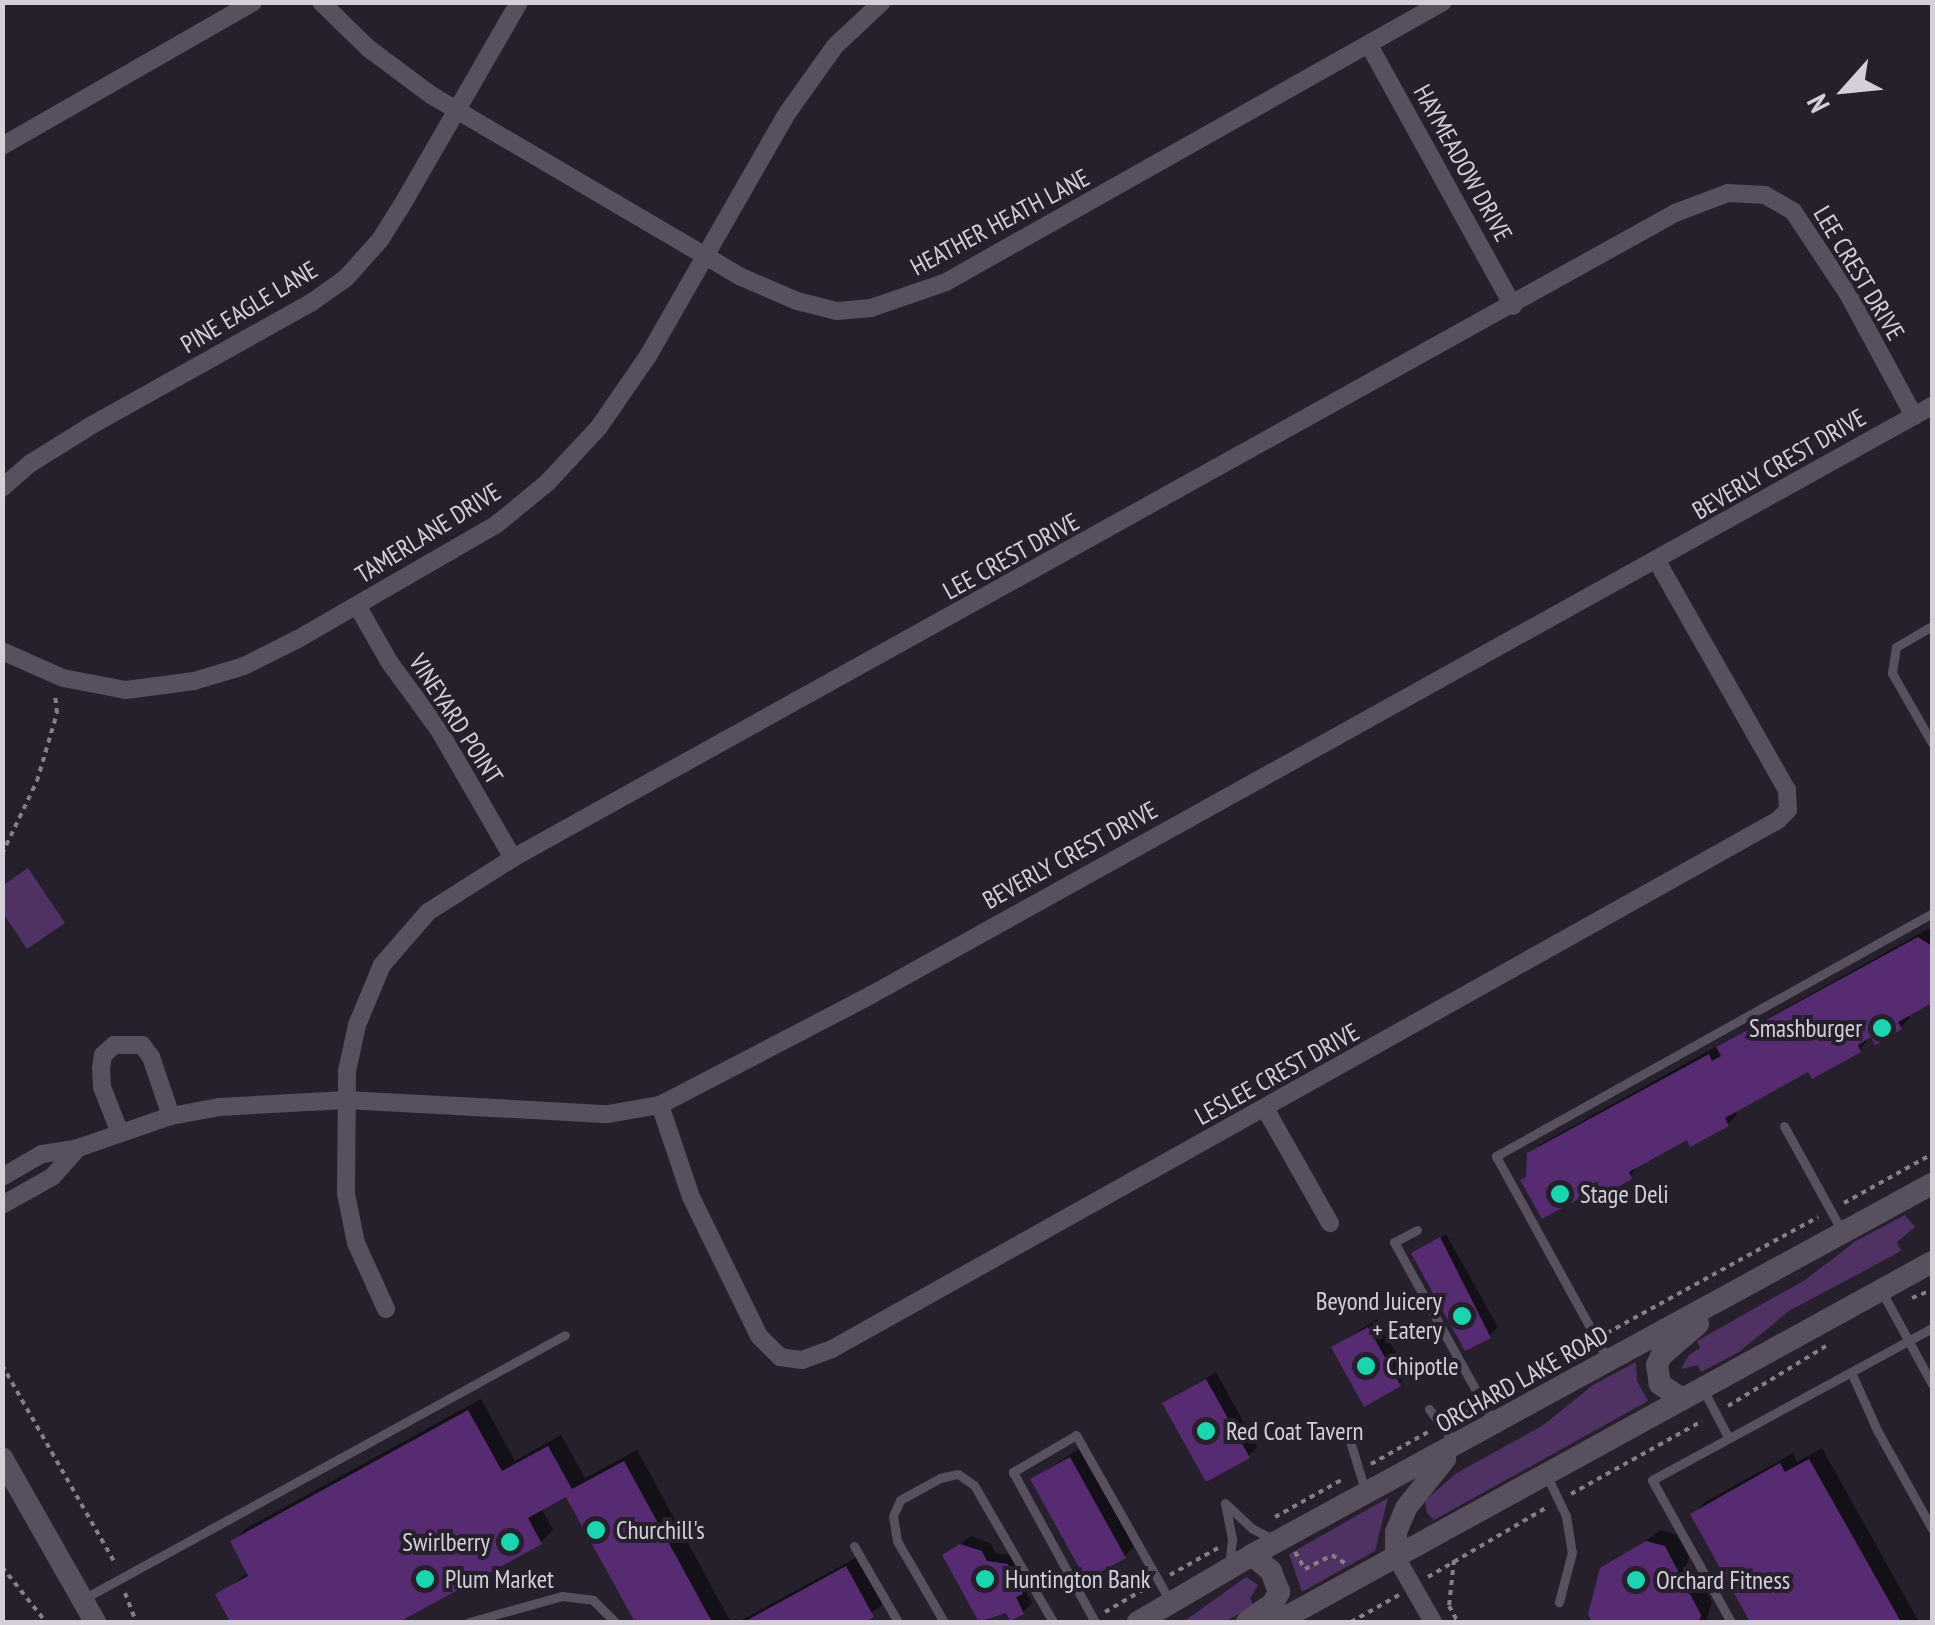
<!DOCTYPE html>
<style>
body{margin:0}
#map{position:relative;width:1935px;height:1625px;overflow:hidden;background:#261f2c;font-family:"PT Sans Narrow",sans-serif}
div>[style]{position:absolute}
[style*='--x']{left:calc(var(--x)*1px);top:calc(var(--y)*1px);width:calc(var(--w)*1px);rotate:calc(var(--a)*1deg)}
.green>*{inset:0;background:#4f3263}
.shadow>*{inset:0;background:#0007}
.building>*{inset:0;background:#572b72}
.path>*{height:4px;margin-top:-2px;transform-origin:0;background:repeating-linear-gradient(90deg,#857f8a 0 5px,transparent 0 10px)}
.service>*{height:9px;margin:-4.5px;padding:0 4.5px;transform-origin:4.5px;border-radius:4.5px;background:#584f5f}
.minor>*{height:18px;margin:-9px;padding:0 9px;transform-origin:9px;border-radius:9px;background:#584f5f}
.secondary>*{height:22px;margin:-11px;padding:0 11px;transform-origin:11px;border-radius:11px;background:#584f5f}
.dots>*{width:28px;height:28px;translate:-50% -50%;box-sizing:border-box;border:5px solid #261f2c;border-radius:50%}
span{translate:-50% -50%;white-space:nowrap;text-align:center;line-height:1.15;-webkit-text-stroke:8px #261f2c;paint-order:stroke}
.street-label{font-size:25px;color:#d4cfd8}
.poi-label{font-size:25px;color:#d4cfd8}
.right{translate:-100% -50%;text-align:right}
.left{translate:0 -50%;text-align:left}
.frame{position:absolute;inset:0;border:5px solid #d4cfd8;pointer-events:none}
.north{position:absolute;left:1795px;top:40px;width:100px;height:100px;-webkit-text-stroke:8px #261f2c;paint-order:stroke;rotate:243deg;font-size:28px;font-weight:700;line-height:40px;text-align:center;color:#d4cfd8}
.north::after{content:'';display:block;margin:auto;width:35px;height:45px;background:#d4cfd8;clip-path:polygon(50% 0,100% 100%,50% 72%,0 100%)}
</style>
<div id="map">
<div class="green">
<div style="clip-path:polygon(28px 868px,65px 923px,27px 949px,3px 913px,2px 886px)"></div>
<div style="clip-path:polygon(1905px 1215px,1915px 1227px,1897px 1242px,1901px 1251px,1789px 1311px,1739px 1352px,1701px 1372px,1698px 1365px,1681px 1369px,1689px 1355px,1700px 1348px,1697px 1341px,1805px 1280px,1856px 1241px)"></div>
<div style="clip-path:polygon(1636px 1362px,1637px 1381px,1648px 1401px,1434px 1520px,1427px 1513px,1425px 1501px,1455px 1474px,1542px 1426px,1593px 1385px)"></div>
<div style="clip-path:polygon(1388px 1498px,1375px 1551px,1302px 1592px,1289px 1554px)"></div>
<div style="clip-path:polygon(1246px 1577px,1258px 1585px,1250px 1598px,1254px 1606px,1224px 1622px,1183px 1622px)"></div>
</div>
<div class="shadow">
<div style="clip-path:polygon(1928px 929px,1932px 932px,1932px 1001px,1907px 1014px,1910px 1018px,1901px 1027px,1872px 1034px,1860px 1050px,1809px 1069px,1734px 1110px,1737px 1115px,1728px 1124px,1687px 1137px,1638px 1165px,1630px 1177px,1596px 1187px,1529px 1175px,1529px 1154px,1539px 1145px)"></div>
<div style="clip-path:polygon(1446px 1234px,1498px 1327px,1489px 1336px,1414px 1254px)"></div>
<div style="clip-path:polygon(1377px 1319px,1408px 1375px,1399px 1384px,1334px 1347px)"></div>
<div style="clip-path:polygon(1216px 1372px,1257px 1447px,1249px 1456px,1165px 1403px)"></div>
<div style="clip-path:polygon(481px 1399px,515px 1461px,561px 1435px,585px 1478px,637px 1450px,731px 1622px,638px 1622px,567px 1494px,541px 1508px,553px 1530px,541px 1542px,394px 1622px,233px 1622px,218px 1595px,249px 1572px,233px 1542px,245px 1529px)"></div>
<div style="clip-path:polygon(1083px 1446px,1137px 1543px,1125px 1556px,1033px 1479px)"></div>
<div style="clip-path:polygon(1822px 1448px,1919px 1622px,1753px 1622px,1693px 1514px,1705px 1502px,1793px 1453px,1797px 1462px)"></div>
<div style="clip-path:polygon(1661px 1530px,1677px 1535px,1689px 1557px,1683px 1576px,1702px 1582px,1712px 1602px,1707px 1619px,1718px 1622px,1595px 1622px,1590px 1614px,1602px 1570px)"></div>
<div style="clip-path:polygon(971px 1536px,990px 1543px,996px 1553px,1016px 1556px,1030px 1583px,1025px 1589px,1032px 1603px,1023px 1612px,1007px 1610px,982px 1622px,945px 1556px)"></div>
<div style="clip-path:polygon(859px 1556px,885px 1603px,859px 1622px,738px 1622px)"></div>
</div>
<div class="building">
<div style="clip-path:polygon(1918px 937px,1932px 946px,1932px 1003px,1898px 1022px,1902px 1029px,1875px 1045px,1871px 1037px,1858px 1045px,1861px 1052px,1812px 1079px,1808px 1072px,1725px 1118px,1729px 1126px,1690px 1147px,1687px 1140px,1629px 1172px,1632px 1179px,1599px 1197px,1595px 1190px,1542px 1219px,1520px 1180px,1526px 1177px,1527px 1153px,1709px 1054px,1712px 1061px,1721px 1056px,1716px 1047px)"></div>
<div style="clip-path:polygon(1440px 1237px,1491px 1338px,1465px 1351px,1411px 1253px)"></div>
<div style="clip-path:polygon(1368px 1327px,1401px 1386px,1364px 1407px,1331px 1347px)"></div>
<div style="clip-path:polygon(1206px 1379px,1250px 1458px,1206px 1482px,1162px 1403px)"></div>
<div style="clip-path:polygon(468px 1410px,502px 1471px,548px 1446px,572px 1489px,624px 1461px,712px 1622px,635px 1622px,566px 1497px,528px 1518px,542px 1544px,399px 1622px,230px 1622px,215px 1594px,248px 1576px,230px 1541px)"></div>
<div style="clip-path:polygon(1070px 1457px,1126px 1558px,1086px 1580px,1030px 1479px)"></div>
<div style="clip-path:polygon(1809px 1459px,1901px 1622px,1750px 1622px,1690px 1514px,1780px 1463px,1785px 1472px)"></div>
<div style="clip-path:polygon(1646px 1541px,1665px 1546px,1678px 1571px,1673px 1589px,1690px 1594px,1701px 1615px,1699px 1622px,1592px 1622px,1588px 1614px,1600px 1568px)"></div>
<div style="clip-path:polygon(960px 1544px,982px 1551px,987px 1561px,1008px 1564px,1023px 1594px,1016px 1597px,1024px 1614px,1010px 1621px,1006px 1613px,979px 1622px,942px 1555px)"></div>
<div style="clip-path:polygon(846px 1566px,874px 1617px,865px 1622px,744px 1622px)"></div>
</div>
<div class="path">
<div style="--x:2;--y:854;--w:81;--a:-64.4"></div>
<div style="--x:37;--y:781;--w:71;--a:-73.6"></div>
<div style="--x:57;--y:713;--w:18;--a:-96"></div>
<div style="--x:1844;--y:1203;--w:101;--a:-29.1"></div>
<div style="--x:1912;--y:1298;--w:22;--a:-22"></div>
<div style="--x:1607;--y:1333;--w:241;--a:-28.8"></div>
<div style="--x:2;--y:1365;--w:230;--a:60.3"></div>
<div style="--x:1494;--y:1396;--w:105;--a:-29"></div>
<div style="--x:1728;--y:1406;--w:115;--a:-31.5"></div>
<div style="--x:1454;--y:1418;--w:21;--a:-29"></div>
<div style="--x:1371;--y:1464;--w:65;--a:-29.3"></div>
<div style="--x:1571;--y:1494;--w:150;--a:-29.1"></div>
<div style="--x:1275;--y:1517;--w:80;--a:-29.1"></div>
<div style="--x:1295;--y:1552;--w:20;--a:60"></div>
<div style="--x:1305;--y:1569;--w:30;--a:-27"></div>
<div style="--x:1332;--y:1555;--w:15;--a:32"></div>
<div style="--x:1454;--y:1560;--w:46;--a:96.2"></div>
<div style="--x:1449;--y:1606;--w:18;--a:61"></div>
<div style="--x:2;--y:1567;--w:70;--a:51.3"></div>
<div style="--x:1170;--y:1575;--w:55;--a:-29.4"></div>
<div style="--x:1428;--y:1577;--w:140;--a:-30.4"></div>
<div style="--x:125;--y:1593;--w:31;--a:69"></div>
<div style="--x:1105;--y:1612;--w:50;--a:-30.2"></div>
<div style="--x:1351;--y:1622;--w:55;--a:-29.4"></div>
</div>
<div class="service">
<div style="--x:1932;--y:626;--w:42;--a:149.7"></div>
<div style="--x:1896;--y:647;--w:26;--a:99"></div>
<div style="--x:1892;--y:673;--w:81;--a:60.3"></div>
<div style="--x:1784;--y:1126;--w:122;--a:61.1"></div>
<div style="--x:1417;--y:1230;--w:26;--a:152"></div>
<div style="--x:1394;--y:1242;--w:207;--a:61.1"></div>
<div style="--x:1882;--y:1292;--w:105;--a:61.5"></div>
<div style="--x:1608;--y:1360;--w:233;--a:-118.8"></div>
<div style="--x:1496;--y:1156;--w:499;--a:-29.1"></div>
<div style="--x:1851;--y:1372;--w:64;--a:65.9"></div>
<div style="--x:1877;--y:1430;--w:113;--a:60.9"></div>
<div style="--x:1704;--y:1391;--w:52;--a:62.4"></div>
<div style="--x:1429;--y:1409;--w:43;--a:52.6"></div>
<div style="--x:1350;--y:1441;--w:51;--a:73"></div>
<div style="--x:1547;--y:1476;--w:44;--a:64.6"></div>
<div style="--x:1566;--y:1516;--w:36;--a:81"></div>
<div style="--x:1572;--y:1552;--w:52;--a:104.6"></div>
<div style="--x:1225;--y:1503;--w:38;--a:79"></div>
<div style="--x:1232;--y:1540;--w:25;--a:97"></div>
<div style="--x:1227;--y:1505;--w:35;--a:43"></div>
<div style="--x:1253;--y:1529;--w:25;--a:27"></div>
<div style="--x:854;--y:1546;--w:88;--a:59.9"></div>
<div style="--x:85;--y:1598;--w:547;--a:-28.72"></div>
<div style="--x:469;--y:1622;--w:97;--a:-15.6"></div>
<div style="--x:562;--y:1596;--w:31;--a:7"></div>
<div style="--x:593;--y:1600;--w:31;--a:45"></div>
<div style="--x:944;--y:1622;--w:94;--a:-120.1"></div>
<div style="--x:897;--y:1541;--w:25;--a:-99"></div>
<div style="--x:893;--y:1516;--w:17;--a:-66"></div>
<div style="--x:900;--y:1500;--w:46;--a:-28.8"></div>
<div style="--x:940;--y:1478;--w:18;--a:-13"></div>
<div style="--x:958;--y:1474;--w:19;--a:35"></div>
<div style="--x:974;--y:1485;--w:158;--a:60"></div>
<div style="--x:1095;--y:1622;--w:171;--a:-118.7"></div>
<div style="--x:1013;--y:1472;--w:73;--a:-30.4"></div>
<div style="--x:1076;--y:1435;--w:191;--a:60.5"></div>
<div style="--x:1731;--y:1622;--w:162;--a:-119.1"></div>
<div style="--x:1652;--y:1480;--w:319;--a:-28.5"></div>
</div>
<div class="minor">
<div style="--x:321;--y:2;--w:66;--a:44.4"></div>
<div style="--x:368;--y:48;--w:79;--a:36.7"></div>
<div style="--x:431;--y:95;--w:357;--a:30.4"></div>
<div style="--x:739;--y:276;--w:63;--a:23.3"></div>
<div style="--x:797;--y:301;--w:41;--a:14"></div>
<div style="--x:837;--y:311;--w:34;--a:-5"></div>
<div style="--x:871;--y:308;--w:79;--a:-19.1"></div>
<div style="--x:946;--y:282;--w:570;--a:-29.4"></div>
<div style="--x:1369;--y:45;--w:298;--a:61.1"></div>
<div style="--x:2;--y:146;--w:289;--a:-29.8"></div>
<div style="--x:2;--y:488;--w:38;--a:-41"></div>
<div style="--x:31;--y:463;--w:72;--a:-31.9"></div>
<div style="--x:92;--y:425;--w:252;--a:-29.2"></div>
<div style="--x:312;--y:302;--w:42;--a:-35.2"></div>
<div style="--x:346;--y:278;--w:51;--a:-48.2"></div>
<div style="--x:380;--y:240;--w:41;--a:-57.8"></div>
<div style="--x:402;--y:205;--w:234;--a:-60"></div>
<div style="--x:358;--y:607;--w:64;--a:60.3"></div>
<div style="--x:390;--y:663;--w:83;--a:53.8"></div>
<div style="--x:439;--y:730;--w:148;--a:60"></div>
<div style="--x:2;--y:651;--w:67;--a:23.9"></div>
<div style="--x:63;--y:678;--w:64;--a:10.8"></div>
<div style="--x:126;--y:690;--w:69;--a:-7.5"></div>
<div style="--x:194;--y:681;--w:52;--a:-16.7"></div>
<div style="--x:244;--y:666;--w:60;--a:-26.6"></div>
<div style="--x:298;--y:639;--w:230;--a:-30"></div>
<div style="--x:497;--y:524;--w:65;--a:-39.4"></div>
<div style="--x:547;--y:483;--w:76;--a:-47.1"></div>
<div style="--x:599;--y:427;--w:86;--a:-55.4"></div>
<div style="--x:648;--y:356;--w:281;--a:-60.2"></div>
<div style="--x:788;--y:112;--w:81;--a:-54.5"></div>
<div style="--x:835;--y:46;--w:64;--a:-43.1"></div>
<div style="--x:660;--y:1105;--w:97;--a:71.4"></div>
<div style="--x:691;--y:1197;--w:155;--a:63.9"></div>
<div style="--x:759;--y:1336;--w:30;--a:45"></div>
<div style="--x:780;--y:1357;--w:22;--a:8"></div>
<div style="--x:802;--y:1360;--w:32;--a:-20"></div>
<div style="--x:832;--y:1349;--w:1084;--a:-29.21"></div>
<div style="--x:1778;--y:820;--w:14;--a:-45"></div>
<div style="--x:1788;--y:810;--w:20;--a:-93"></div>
<div style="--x:1787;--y:790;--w:263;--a:-119.6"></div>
<div style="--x:1266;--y:1110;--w:130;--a:60.5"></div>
<div style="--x:120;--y:1133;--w:49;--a:-111.4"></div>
<div style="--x:102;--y:1087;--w:18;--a:-93"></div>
<div style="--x:101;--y:1069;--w:14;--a:-82"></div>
<div style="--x:103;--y:1055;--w:15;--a:-42"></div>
<div style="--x:114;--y:1045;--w:28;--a:0"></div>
<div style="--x:142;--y:1045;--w:15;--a:53"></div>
<div style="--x:151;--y:1057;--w:62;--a:71.3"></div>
<div style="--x:2;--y:1177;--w:46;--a:-29.9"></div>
<div style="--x:42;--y:1154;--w:36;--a:-9"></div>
<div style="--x:78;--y:1148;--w:98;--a:-19"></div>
<div style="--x:171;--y:1116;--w:50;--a:-10.4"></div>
<div style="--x:220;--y:1107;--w:126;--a:-3.2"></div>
<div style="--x:346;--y:1100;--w:262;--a:3.1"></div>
<div style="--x:608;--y:1114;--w:53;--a:-9.8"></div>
<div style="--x:660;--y:1105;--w:238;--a:-27.5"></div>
<div style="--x:871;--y:995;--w:1214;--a:-29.04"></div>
<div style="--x:2;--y:1205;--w:57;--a:-29.2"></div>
<div style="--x:52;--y:1177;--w:39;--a:-48"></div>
<div style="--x:386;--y:1309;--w:72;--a:-114.4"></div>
<div style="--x:356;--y:1243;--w:50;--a:-101.5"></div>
<div style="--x:346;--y:1194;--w:123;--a:-89.5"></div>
<div style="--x:347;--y:1071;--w:47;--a:-77.7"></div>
<div style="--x:357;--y:1025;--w:65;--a:-67.4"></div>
<div style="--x:382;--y:965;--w:70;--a:-49"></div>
<div style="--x:428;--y:912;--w:101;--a:-32.4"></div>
<div style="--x:513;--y:858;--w:1329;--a:-29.03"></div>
<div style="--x:1675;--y:213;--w:57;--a:-20.7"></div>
<div style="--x:1728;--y:193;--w:37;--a:3"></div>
<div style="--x:1765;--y:195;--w:32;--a:30"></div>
<div style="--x:1793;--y:211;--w:100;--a:56.5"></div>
<div style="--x:1848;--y:294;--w:139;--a:61.6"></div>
<div style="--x:1396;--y:1557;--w:75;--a:60.4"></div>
</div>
<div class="secondary">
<div style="--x:1682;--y:1399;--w:27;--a:-146"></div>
<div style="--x:1660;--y:1384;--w:19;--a:-99"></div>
<div style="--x:1657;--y:1365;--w:10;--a:-66"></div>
<div style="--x:1661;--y:1356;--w:49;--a:-40.9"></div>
<div style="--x:2;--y:1458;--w:189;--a:60.4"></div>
<div style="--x:1396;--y:1557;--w:25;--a:-90"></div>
<div style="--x:1396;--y:1532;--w:26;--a:-67"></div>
<div style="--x:1406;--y:1508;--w:63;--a:-51.5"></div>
<div style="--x:1138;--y:1622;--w:132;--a:-30.4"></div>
<div style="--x:1252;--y:1555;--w:775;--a:-28.62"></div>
<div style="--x:1247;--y:1622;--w:32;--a:-36"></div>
<div style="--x:1273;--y:1603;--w:13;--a:-61"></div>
<div style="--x:1279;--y:1592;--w:22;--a:-111"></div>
<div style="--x:1271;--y:1571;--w:25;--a:-140"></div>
<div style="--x:1277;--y:1622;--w:747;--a:-28.79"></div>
</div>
<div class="dots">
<div style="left:1882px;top:1028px;background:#1bd5b1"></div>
<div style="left:1560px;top:1194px;background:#1bd5b1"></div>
<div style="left:1462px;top:1316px;background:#1bd5b1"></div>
<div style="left:1366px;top:1366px;background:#1bd5b1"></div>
<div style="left:1206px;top:1431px;background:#1bd5b1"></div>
<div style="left:596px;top:1530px;background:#1bd5b1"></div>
<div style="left:510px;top:1542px;background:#1bd5b1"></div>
<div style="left:425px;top:1579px;background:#1bd5b1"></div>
<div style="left:985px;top:1579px;background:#1bd5b1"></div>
<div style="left:1636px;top:1580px;background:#1bd5b1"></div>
</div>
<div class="street-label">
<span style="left:1463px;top:163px;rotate:61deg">HAYMEADOW DRIVE</span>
<span style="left:1000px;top:222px;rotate:-28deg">HEATHER HEATH LANE</span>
<span style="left:1859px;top:273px;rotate:59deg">LEE CREST DRIVE</span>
<span style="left:249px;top:307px;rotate:-31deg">PINE EAGLE LANE</span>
<span style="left:1779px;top:464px;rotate:-30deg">BEVERLY CREST DRIVE</span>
<span style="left:428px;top:533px;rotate:-32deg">TAMERLANE DRIVE</span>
<span style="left:1011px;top:556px;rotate:-29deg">LEE CREST DRIVE</span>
<span style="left:456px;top:719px;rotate:57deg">VINEYARD POINT</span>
<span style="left:1070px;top:855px;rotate:-29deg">BEVERLY CREST DRIVE</span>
<span style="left:1277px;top:1074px;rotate:-29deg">LESLEE CREST DRIVE</span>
<span style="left:1522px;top:1379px;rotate:-29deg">ORCHARD LAKE ROAD</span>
</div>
<div class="poi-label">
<span class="right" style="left:1862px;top:1028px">Smashburger</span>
<span class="left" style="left:1580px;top:1194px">Stage Deli</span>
<span class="right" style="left:1442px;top:1316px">Beyond Juicery<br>+ Eatery</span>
<span class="left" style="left:1386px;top:1366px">Chipotle</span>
<span class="left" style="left:1226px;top:1431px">Red Coat Tavern</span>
<span class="left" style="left:616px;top:1530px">Churchill's</span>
<span class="right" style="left:490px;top:1542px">Swirlberry</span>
<span class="left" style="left:445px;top:1579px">Plum Market</span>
<span class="left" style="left:1005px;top:1579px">Huntington Bank</span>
<span class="left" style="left:1656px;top:1580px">Orchard Fitness</span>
</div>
<div class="frame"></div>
<div class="north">N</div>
</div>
